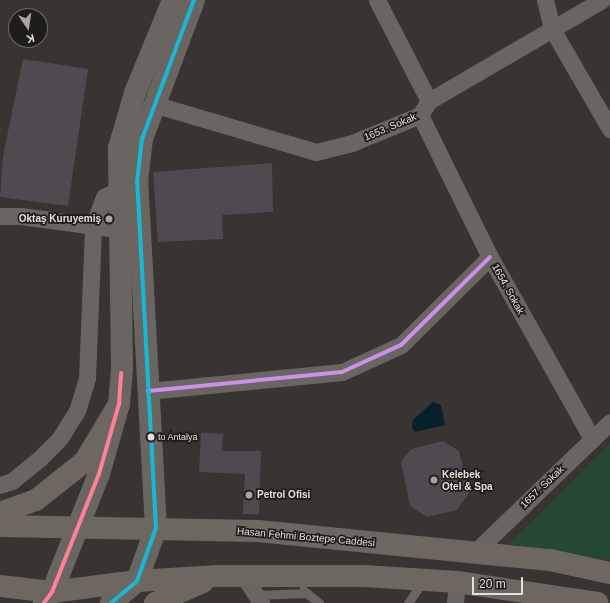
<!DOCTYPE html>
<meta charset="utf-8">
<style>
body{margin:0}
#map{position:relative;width:610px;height:603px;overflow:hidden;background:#373431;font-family:Arial,sans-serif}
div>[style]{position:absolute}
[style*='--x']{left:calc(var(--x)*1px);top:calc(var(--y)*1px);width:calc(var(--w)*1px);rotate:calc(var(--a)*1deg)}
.green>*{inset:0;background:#244830}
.water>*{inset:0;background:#06202c}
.building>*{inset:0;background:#50494f}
.service>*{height:9px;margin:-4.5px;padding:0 4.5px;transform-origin:4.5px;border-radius:4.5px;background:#696560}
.minor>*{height:17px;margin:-8.5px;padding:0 8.5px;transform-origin:8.5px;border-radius:8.5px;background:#696560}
.tertiary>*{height:22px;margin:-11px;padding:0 11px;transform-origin:11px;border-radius:11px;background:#696560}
.secondary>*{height:22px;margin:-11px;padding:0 11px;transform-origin:11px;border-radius:11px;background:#6d6760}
.bus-1>*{height:4px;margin:-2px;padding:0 2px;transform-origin:2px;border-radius:2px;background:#ce8fe9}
.bus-2>*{height:4px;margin:-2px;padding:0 2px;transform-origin:2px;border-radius:2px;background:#ff8098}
.bus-3>*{height:4px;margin:-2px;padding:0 2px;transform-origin:2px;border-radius:2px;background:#1ab6d8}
.dots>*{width:11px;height:11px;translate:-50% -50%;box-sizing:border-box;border:2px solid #1f1d1a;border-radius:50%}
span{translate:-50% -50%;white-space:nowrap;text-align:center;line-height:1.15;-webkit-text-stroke:3.5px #1f1d1a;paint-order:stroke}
.bus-label{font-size:9px;color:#e4e1dd}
.left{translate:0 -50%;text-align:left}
.street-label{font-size:10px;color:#e4e1dd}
.poi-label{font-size:10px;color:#e4e1dd;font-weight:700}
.right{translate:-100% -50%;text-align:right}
.north{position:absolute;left:8px;top:8px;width:40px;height:40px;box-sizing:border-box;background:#1f1d1a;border:1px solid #6e6b68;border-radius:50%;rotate:167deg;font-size:11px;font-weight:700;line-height:16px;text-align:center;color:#e4e1dd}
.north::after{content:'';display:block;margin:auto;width:14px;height:18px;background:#a7a4a1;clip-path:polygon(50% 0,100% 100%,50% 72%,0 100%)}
.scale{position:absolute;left:472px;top:577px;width:51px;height:18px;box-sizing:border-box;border:2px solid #e4e1dd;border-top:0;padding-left:5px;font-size:12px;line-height:14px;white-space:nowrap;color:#e4e1dd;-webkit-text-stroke:3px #1f1d1a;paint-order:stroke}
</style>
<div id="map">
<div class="green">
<div style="clip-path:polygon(610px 443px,610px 560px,508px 544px)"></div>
</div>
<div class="water">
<div style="clip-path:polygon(433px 402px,441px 405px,445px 425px,415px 432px,412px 428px,413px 420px)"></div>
</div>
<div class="building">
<div style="clip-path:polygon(23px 59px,88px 69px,68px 206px,0 197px,3px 156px)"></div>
<div style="clip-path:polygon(272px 163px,273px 212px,222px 215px,223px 239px,158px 242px,153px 172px)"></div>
<div style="clip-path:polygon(201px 433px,223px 434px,222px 451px,261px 451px,259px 514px,243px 514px,245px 474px,199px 472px)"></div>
<div style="clip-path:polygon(443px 441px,459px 451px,469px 493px,457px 510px,427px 517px,410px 506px,401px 462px,411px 449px)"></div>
</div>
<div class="service">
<div style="--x:303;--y:590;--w:21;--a:39"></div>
<div style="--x:256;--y:595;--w:51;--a:-2.2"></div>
<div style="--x:408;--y:603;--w:27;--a:-56"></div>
</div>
<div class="minor">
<div style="--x:377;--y:0;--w:114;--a:62.8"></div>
<div style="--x:545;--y:0;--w:30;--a:76"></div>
<div style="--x:552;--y:29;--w:116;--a:59.9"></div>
<div style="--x:153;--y:104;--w:170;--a:16.4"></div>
<div style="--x:316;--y:152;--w:37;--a:-14"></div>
<div style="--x:352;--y:143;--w:74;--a:-22.4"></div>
<div style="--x:420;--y:115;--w:17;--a:-57"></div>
<div style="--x:429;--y:101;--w:200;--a:-30.3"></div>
<div style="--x:420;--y:115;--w:158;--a:63.8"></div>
<div style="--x:490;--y:257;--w:209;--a:60.7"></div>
<div style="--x:0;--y:216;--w:21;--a:0"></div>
<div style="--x:21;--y:216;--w:112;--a:7.7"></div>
<div style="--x:148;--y:391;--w:195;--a:-5.6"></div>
<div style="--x:342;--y:372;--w:65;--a:-24.6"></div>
<div style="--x:401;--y:345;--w:125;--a:-44.7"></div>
<div style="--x:0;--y:485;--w:13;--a:-18"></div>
<div style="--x:12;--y:481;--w:36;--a:-39"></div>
<div style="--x:40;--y:458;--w:28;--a:-45"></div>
<div style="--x:60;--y:438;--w:32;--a:-58"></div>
<div style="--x:77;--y:411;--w:34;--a:-73"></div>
<div style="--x:87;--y:378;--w:151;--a:-87.7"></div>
<div style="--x:93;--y:227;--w:32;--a:-70"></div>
<div style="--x:104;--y:197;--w:28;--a:-26"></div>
<div style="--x:475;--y:552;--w:187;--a:-43.9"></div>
<div style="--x:243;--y:575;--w:33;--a:57"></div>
<div style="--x:455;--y:603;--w:21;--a:-85"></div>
</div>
<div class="tertiary">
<div style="--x:44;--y:603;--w:14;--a:-54"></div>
<div style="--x:52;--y:592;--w:127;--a:-68.3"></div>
<div style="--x:99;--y:474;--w:73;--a:-74.1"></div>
<div style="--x:119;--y:404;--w:36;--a:-85"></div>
<div style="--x:122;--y:368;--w:220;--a:-90.8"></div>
<div style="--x:119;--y:148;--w:57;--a:-73.8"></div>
<div style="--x:135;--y:93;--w:100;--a:-67.8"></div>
<div style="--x:111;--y:603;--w:34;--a:-40"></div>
<div style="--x:137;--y:581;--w:56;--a:-70.3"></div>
<div style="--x:156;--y:528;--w:347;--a:-93.1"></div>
<div style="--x:137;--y:182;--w:43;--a:-83.4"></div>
<div style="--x:142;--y:139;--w:148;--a:-69.5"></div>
</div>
<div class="secondary">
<div style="--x:0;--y:513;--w:38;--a:-20"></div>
<div style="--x:36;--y:500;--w:63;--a:-38.5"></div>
<div style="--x:85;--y:461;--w:66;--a:-59.2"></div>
<div style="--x:0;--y:526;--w:258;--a:1.1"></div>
<div style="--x:258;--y:531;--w:293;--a:5.7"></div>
<div style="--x:550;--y:560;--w:61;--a:12.2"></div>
<div style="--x:0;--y:586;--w:52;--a:6.6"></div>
<div style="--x:52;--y:592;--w:86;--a:-7.4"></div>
<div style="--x:137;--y:581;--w:81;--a:-3.5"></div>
<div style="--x:218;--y:576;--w:147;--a:0"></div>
<div style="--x:365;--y:576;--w:92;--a:3.7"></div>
<div style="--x:457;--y:582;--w:142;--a:8.5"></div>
<div style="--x:155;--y:603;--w:52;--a:-23.6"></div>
</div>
<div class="bus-1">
<div style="--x:148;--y:391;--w:195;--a:-5.6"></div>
<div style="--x:342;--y:372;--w:65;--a:-24.6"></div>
<div style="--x:401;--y:345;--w:125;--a:-44.7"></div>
</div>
<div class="bus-2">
<div style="--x:44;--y:603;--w:14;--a:-54"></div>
<div style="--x:52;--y:592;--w:127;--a:-68.3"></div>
<div style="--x:99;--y:474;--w:73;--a:-74.1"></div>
<div style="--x:119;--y:404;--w:31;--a:-86"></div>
</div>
<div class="bus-3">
<div style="--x:111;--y:603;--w:34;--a:-40"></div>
<div style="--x:137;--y:581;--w:56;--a:-70.3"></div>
<div style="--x:156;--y:528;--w:347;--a:-93.1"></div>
<div style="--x:137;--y:182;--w:43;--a:-83.4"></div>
<div style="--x:142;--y:139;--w:148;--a:-69.5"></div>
</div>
<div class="dots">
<div style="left:109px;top:219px;background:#a7a4a1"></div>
<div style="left:151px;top:437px;background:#e4e1dd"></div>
<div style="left:434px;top:480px;background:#a7a4a1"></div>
<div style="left:249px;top:495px;background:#a7a4a1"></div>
</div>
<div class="bus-label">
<span class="left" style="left:158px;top:437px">to Antalya</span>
</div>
<div class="street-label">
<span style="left:390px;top:127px;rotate:-23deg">1653. Sokak</span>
<span style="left:508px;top:289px;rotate:61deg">1654. Sokak</span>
<span style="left:542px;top:487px;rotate:-44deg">1657. Sokak</span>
<span style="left:306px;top:537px;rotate:5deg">Hasan Fehmi Boztepe Caddesi</span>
</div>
<div class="poi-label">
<span class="right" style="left:101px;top:219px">Oktaş Kuruyemiş</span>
<span class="left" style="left:442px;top:480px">Kelebek<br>Otel &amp; Spa</span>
<span class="left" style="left:257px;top:495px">Petrol Ofisi</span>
</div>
<div class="north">K</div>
<div class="scale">20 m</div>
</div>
